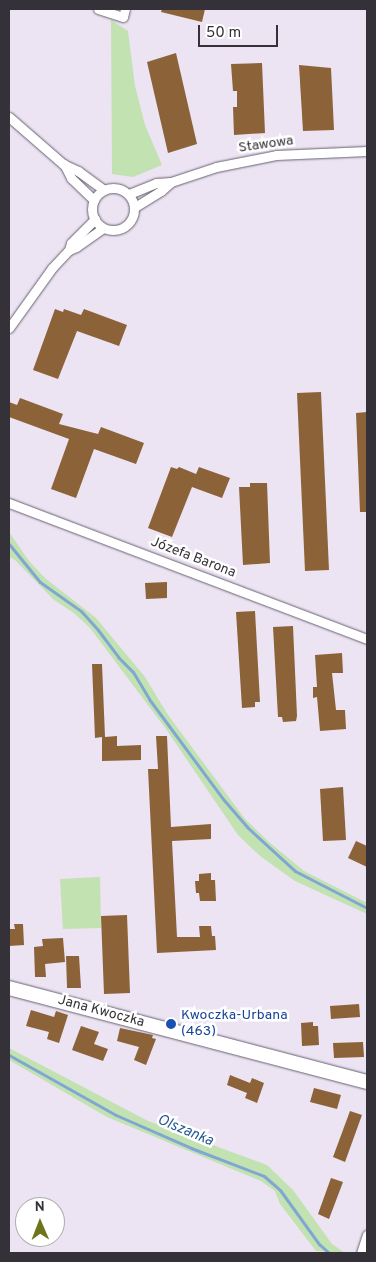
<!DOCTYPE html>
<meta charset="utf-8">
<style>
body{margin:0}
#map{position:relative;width:376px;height:1262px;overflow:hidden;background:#ece3f3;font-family:Overpass,sans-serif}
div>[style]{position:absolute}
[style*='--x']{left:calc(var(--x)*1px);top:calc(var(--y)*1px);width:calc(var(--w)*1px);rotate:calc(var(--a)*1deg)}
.green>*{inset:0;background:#c2e2b1}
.stream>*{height:3px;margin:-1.5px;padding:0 1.5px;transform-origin:1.5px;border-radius:1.5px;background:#80a6d3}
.building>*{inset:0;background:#8c6238}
.roads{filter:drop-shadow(0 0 1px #68616f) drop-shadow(0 0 1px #68616f)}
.street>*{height:9px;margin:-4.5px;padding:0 4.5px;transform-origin:4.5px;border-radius:4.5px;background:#fff}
.street>.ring{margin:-4.5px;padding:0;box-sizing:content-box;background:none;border:9px solid #fff;border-radius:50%}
.secondary>*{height:14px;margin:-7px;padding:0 7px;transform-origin:7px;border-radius:7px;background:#fff}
.dots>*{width:14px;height:14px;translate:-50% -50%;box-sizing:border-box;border:2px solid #fff;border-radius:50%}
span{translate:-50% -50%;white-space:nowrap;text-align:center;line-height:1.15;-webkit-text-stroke:5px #fff;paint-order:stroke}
.street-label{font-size:14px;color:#353138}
.transit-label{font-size:14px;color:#164399}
.left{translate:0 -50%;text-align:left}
.water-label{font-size:15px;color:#255992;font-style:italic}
.frame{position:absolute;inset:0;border:10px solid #353138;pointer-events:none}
.north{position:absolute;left:15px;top:1197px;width:50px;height:50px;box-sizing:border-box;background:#fff;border:1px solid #aeadaf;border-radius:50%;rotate:359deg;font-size:14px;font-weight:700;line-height:20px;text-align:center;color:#353138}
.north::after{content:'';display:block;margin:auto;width:18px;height:22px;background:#6e741c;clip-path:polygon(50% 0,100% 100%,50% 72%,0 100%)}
.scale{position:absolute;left:198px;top:25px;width:80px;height:22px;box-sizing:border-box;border:2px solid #353138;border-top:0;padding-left:6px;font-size:15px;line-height:18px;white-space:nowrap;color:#353138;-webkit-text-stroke:4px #fff;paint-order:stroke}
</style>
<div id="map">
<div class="green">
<div style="clip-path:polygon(111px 20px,128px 31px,135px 86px,145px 125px,162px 165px,133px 177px,112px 174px)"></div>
<div style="clip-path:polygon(9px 532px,29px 561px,45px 578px,96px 618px,145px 677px,168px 715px,245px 819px,269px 842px,304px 871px,367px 903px,367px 914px,295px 881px,260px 856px,238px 835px,166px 729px,90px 628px,74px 613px,54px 600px,15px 560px,9px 557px)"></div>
<div style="clip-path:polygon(100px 877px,101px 928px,63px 929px,60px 879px)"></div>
<div style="clip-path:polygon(9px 1048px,148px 1121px,267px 1165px,293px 1190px,332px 1244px,345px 1253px,316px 1251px,280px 1204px,275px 1191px,261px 1181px,107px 1117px,9px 1060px)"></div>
</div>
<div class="stream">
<div style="--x:9;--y:544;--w:49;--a:50.8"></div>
<div style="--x:40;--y:582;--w:50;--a:35.3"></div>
<div style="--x:81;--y:611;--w:25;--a:48"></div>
<div style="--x:98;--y:630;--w:34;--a:53"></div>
<div style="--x:118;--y:657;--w:21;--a:45"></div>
<div style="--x:133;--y:672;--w:31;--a:59"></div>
<div style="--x:149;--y:699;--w:124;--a:53.5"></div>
<div style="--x:223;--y:799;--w:37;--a:49"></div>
<div style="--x:247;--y:827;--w:65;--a:42.5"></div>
<div style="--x:295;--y:871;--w:81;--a:27.2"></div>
<div style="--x:9;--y:1055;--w:123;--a:29.3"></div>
<div style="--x:116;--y:1115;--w:82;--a:23.7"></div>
<div style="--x:191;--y:1148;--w:78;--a:21"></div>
<div style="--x:264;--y:1176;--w:21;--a:41"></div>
<div style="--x:280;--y:1190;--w:67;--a:54.2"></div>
<div style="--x:319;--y:1244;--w:13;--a:42"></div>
</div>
<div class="building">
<div style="clip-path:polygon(162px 9px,205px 9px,202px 22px,161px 12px)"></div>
<div style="clip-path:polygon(176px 53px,197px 144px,168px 153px,147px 62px)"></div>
<div style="clip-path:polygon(262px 63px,265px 133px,234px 135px,233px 107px,237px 107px,237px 91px,233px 91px,231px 64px)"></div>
<div style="clip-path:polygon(299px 65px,331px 68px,334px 130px,303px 131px)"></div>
<div style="clip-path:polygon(55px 309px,63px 312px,64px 309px,81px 315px,84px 309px,127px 325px,119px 346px,77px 331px,58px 379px,33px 370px)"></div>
<div style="clip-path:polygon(321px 392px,329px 570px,305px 571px,297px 393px)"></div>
<div style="clip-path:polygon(20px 398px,63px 414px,59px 424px,98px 434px,101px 427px,144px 443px,136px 464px,94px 449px,76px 498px,51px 489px,69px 439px,9px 417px,9px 402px,17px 405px)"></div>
<div style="clip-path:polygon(367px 412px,367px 512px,360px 512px,356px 413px)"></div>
<div style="clip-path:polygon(171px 467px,177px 469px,179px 467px,196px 474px,199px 467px,230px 478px,222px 498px,192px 487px,172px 537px,148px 528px)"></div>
<div style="clip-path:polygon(250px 483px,267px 483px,270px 563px,243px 565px,239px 487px,250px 487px)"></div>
<div style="clip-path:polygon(167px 582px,167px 598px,146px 599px,145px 583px)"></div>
<div style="clip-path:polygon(255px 611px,260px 702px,255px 702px,255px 707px,242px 708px,236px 612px)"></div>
<div style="clip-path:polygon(293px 626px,297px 716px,296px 721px,283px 722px,282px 717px,278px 717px,273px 627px)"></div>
<div style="clip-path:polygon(342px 653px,343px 673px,332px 673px,336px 710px,345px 710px,346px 729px,320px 731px,317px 697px,313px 698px,313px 687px,317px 687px,315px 655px)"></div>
<div style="clip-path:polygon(92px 664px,102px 664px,105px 737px,117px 736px,117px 746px,141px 745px,141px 760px,102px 761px,102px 737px,95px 738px)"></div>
<div style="clip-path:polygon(156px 736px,167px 736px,171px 827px,211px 824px,211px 839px,172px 841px,177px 937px,200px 937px,199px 926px,211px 926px,212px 936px,215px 936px,216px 950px,157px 953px,148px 769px,158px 769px)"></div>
<div style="clip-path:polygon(343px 787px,346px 840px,323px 841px,320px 789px)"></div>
<div style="clip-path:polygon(356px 841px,367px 846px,367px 867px,348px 858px)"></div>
<div style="clip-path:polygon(211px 873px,211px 880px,215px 880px,216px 901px,200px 901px,199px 893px,196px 893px,195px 881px,199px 881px,199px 874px)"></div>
<div style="clip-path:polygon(127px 915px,130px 993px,104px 994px,101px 916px)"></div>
<div style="clip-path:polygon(14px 924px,23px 924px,24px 945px,9px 946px,9px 929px,15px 929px)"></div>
<div style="clip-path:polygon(63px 938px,65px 962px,45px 964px,46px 977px,35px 977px,34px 947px,43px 946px,42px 939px)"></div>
<div style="clip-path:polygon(66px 956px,79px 956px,81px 988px,67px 988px)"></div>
<div style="clip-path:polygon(359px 1004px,360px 1017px,331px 1019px,330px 1006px)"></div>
<div style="clip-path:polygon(31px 1010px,54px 1017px,56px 1011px,68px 1015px,59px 1043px,47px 1039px,49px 1032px,26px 1026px)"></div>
<div style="clip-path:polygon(313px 1022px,313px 1026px,318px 1026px,319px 1045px,302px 1046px,301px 1023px)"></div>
<div style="clip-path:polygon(81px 1026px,99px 1032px,94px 1044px,108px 1049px,103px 1061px,72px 1050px)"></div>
<div style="clip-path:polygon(120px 1028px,153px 1035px,152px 1038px,156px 1039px,146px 1065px,134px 1060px,139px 1047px,117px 1041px)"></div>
<div style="clip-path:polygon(363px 1042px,364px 1057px,334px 1058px,333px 1043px)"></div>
<div style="clip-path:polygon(230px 1075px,250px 1083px,252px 1078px,264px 1083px,257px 1103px,245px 1098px,247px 1093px,227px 1085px)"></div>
<div style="clip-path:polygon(314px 1088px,341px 1095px,337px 1109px,310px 1102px)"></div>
<div style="clip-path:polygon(350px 1111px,362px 1115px,345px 1162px,333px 1157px)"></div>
<div style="clip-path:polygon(331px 1178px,343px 1182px,329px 1219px,318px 1214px)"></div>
</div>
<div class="roads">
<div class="street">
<div style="--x:98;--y:9;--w:26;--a:18"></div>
<div style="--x:123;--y:17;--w:8;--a:-76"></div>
<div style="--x:9;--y:117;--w:72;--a:41"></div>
<div style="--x:63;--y:164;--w:17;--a:25"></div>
<div style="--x:78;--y:171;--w:32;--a:36"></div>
<div style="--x:64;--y:164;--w:16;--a:63"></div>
<div style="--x:71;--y:178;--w:32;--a:44"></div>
<div class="ring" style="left:92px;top:188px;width:33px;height:33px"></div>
<div style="--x:129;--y:194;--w:29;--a:-22"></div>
<div style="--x:156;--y:183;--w:15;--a:-4"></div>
<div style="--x:171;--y:182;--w:47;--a:-18.4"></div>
<div style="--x:216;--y:167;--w:61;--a:-11.3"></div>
<div style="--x:276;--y:155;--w:91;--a:-2.5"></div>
<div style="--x:135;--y:207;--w:31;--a:-32"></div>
<div style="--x:161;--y:191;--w:13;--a:-42"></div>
<div style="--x:69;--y:250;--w:8;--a:-23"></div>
<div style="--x:76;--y:247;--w:33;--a:-35"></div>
<div style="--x:9;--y:328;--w:74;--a:-54.4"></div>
<div style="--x:52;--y:268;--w:25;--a:-47"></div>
<div style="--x:69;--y:250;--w:7;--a:-74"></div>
<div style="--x:71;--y:243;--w:34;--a:-45"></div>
<div style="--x:9;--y:503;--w:383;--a:20.8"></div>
<div style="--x:361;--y:1253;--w:19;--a:-72"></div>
</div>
<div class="secondary">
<div style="--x:9;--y:988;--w:370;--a:14.7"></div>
</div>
</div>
<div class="dots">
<div style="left:171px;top:1024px;background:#1a4fb4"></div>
</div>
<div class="street-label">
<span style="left:266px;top:145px;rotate:-8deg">Stawowa</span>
<span style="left:193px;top:558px;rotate:21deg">Józefa Barona</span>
<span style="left:101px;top:1012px;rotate:15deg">Jana Kwoczka</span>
</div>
<div class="transit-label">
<span class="left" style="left:181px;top:1024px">Kwoczka-Urbana<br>(463)</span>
</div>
<div class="water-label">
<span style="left:185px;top:1131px;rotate:23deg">Olszanka</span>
</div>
<div class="frame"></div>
<div class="north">N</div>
<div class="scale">50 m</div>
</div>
